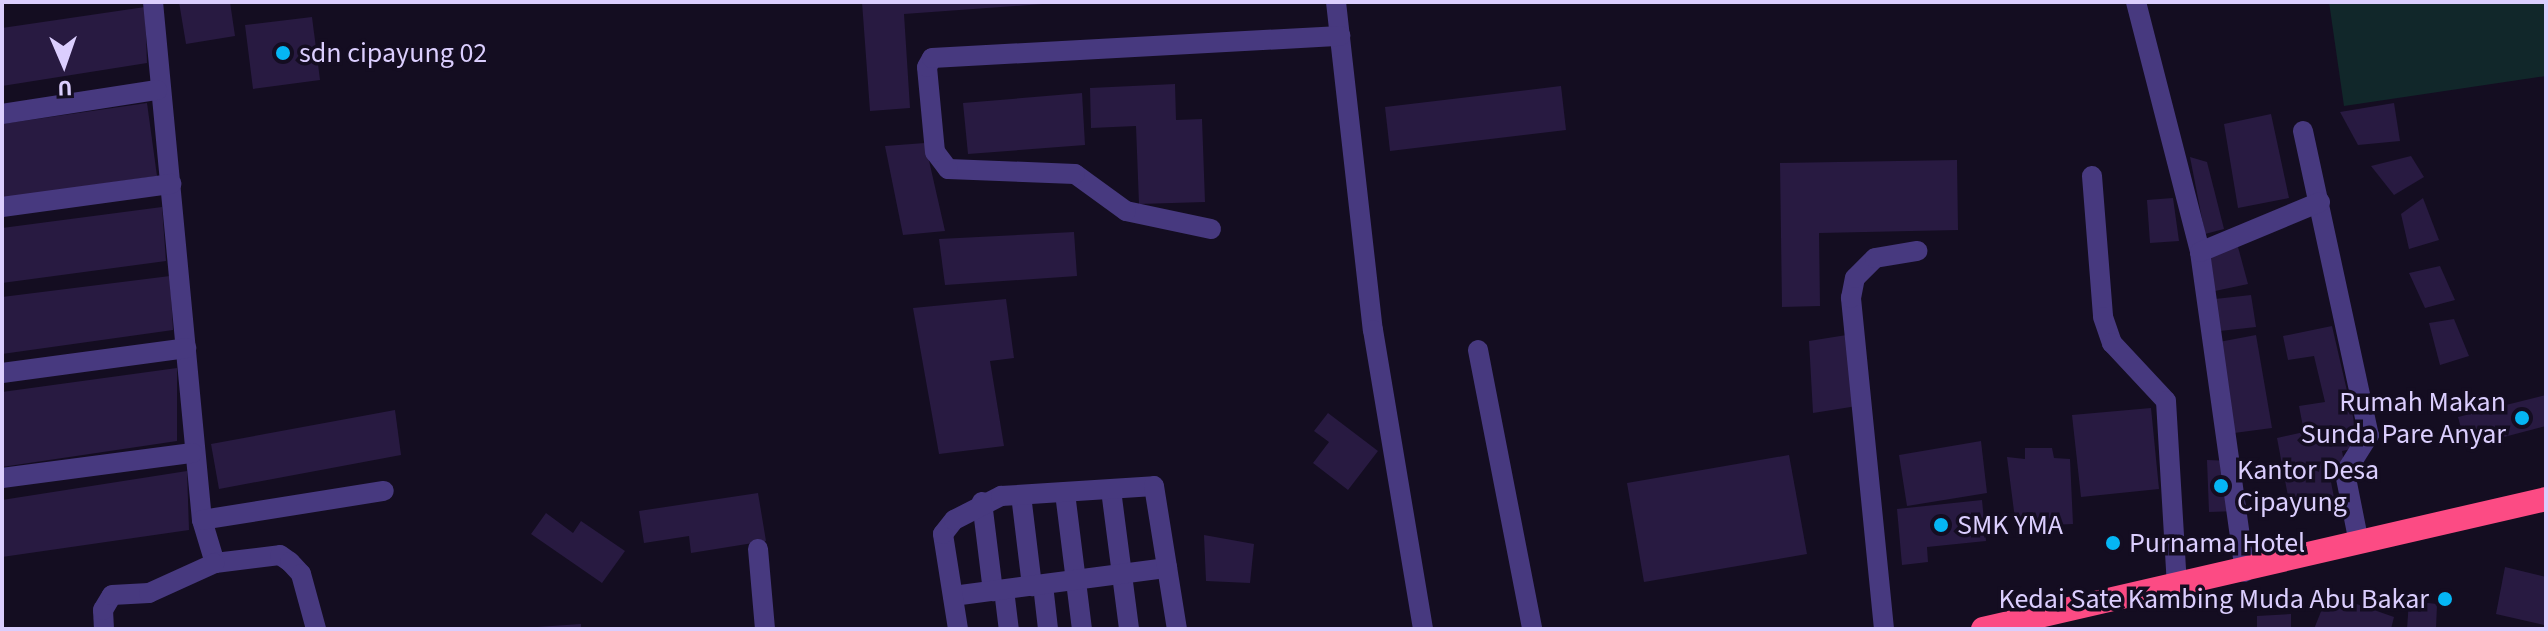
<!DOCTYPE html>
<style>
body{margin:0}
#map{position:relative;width:2548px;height:631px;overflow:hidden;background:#140d21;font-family:"Source Sans 3",sans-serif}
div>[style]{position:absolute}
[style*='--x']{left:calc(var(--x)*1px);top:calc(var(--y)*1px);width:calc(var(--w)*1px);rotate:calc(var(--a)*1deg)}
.green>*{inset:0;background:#11272a}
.building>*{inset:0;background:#281a41}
.minor>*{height:20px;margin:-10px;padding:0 10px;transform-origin:10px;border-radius:10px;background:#47397f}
.highway>*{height:24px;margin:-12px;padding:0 12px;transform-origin:12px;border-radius:12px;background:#fc4b84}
.dots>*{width:22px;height:22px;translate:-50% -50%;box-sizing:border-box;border:4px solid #140d21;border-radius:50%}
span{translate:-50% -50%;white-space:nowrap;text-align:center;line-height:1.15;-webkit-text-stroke:7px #140d21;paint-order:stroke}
.poi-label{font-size:28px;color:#dbcefe}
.left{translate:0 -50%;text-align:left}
.right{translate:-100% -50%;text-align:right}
.frame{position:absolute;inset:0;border:4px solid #dbcefe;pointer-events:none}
.north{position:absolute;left:24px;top:24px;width:80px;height:80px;-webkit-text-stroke:6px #140d21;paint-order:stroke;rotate:178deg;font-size:22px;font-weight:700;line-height:32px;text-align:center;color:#dbcefe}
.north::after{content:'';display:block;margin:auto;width:28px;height:36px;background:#dbcefe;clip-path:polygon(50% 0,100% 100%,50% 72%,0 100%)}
</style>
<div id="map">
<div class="green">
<div style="clip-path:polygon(2329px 2px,2546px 2px,2546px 76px,2344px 106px)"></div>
</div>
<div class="building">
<div style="clip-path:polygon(179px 2px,230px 2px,235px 36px,186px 44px)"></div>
<div style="clip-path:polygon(862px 2px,1043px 2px,1043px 4px,904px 14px,910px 108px,870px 111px)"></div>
<div style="clip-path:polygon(145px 7px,147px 63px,2px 86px,2px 28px)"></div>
<div style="clip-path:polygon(312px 17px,320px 80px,253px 89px,245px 25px)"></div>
<div style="clip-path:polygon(1175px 84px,1176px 120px,1202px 119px,1205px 202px,1139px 204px,1136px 126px,1091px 128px,1090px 88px)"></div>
<div style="clip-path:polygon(1561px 86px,1566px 130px,1390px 151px,1385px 107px)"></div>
<div style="clip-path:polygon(1082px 93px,1085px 145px,968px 154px,963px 103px)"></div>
<div style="clip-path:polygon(147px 103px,157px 176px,2px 198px,2px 124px)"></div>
<div style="clip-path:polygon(2394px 103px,2400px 141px,2358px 145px,2340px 112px)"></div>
<div style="clip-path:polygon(2271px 114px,2289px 198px,2238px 208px,2224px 124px)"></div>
<div style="clip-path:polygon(925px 143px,945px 231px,903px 235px,885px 146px)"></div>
<div style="clip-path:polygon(2411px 156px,2424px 177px,2394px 195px,2371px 166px)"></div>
<div style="clip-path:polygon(2190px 157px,2207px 162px,2224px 229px,2205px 234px)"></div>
<div style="clip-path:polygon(1957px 160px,1958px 230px,1819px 233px,1820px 306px,1782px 307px,1780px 163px)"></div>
<div style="clip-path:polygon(2173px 198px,2179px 241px,2150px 243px,2147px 200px)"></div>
<div style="clip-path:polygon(2423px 198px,2439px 240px,2409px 249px,2401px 214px)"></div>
<div style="clip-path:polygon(162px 207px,166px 261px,2px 283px,2px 228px)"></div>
<div style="clip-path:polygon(1074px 232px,1077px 276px,945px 285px,939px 239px)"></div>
<div style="clip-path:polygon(2238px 247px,2248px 284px,2215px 291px,2206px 255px)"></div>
<div style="clip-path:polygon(2440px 266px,2455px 300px,2425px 308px,2409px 273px)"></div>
<div style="clip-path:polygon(170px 276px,173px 330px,2px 354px,2px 297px)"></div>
<div style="clip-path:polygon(2251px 295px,2256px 327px,2220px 331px,2215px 299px)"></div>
<div style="clip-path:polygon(1006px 299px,1014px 358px,990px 361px,1004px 446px,939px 454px,913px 308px)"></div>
<div style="clip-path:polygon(2454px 319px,2469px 356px,2440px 365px,2429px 323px)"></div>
<div style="clip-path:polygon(2332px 326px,2360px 447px,2342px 451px,2344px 462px,2328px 466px,2335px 503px,2291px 512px,2277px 438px,2304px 432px,2299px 406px,2325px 402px,2314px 356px,2288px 360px,2283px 336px)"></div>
<div style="clip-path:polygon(1853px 334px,1857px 406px,1813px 413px,1809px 341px)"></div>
<div style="clip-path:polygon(2256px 335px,2272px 428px,2234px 433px,2219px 342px)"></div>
<div style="clip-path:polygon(177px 368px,177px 441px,2px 467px,2px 392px)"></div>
<div style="clip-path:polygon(2546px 395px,2546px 426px,2466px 447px,2458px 417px)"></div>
<div style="clip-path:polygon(2151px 408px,2159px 489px,2081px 497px,2072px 415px)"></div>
<div style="clip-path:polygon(395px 410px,401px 455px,219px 489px,211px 444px)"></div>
<div style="clip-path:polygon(1328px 413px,1378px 451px,1348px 490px,1313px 463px,1329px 442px,1314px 431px)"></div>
<div style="clip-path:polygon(1981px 441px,1987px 493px,1907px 506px,1899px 455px)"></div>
<div style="clip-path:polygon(2025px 448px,2052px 448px,2054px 458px,2070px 459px,2073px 524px,2029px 526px,2029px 518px,2015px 519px,2007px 457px,2025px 459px)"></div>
<div style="clip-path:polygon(1789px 455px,1807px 554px,1644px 582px,1627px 483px)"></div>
<div style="clip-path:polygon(2207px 460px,2231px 461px,2238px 511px,2209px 512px)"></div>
<div style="clip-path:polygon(187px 471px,189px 530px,2px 557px,2px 500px)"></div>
<div style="clip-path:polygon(758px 493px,766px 541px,691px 553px,689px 536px,644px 543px,639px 511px)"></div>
<div style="clip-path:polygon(1982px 500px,1986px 541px,1927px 547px,1928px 562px,1902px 565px,1897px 509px)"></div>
<div style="clip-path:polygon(546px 513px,573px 533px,581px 521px,625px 551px,602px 583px,531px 534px)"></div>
<div style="clip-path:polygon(1204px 535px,1254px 544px,1250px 583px,1206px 581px)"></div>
<div style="clip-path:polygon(2505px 567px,2546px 577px,2544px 625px,2496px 614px)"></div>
<div style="clip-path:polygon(2328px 594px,2394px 617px,2391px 629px,2314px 629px)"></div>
<div style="clip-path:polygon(2409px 601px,2437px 604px,2436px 629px,2407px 629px)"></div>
<div style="clip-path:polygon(2291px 614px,2291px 629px,2257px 629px,2257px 616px)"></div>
<div style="clip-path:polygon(581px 624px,581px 629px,537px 629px,537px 627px)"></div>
</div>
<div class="minor">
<div style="--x:153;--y:2;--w:520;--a:84.6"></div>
<div style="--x:202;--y:520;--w:45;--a:73.2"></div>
<div style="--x:215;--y:563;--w:65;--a:-7"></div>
<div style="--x:280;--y:555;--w:12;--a:35"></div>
<div style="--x:290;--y:562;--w:16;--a:47"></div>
<div style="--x:301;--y:574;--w:57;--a:74.7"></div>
<div style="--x:1336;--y:2;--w:330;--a:83.6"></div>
<div style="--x:1373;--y:330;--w:303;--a:80.5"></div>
<div style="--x:2136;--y:2;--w:258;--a:75.6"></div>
<div style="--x:2200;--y:252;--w:323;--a:82"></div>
<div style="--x:2;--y:114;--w:157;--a:-8.8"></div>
<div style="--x:2303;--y:131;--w:311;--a:77.8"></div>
<div style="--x:2369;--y:435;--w:45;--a:122.3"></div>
<div style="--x:2345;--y:473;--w:71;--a:78.7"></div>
<div style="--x:2092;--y:176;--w:141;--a:85.5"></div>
<div style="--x:2103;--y:317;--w:28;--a:71"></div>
<div style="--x:2112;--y:343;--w:79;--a:47"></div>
<div style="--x:2166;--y:401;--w:186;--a:86.6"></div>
<div style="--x:2;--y:207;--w:171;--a:-7.8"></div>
<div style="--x:1211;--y:229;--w:87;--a:-168"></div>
<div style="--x:1126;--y:211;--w:63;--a:-144"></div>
<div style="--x:1075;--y:174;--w:127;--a:-177.7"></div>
<div style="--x:948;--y:169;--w:21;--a:-127"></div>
<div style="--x:935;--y:152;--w:85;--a:-95.4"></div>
<div style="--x:927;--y:67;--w:10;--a:-61"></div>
<div style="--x:932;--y:58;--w:409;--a:-3.1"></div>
<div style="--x:2200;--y:252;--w:130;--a:-22.6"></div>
<div style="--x:1478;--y:350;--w:284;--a:79"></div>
<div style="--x:2;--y:373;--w:186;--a:-7.7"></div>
<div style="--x:2;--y:478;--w:192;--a:-7.5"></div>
<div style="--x:1111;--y:490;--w:140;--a:82.6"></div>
<div style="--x:1065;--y:493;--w:137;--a:82.9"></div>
<div style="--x:1021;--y:495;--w:92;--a:83.1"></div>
<div style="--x:982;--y:502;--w:90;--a:83"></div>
<div style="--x:202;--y:520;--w:184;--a:-9.1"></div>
<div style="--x:758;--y:549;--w:80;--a:85"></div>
<div style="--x:1043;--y:585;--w:44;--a:83.5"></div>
<div style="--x:1004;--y:590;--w:39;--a:83"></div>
<div style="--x:953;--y:596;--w:216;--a:-7.5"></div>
<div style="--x:104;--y:629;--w:19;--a:-93"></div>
<div style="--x:103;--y:610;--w:17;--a:-59"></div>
<div style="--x:112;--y:595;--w:37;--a:-3"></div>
<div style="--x:149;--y:593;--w:72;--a:-24.4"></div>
<div style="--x:958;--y:629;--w:96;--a:-99"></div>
<div style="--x:943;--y:534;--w:18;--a:-52"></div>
<div style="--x:954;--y:520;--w:53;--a:-27.1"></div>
<div style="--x:1001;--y:496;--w:153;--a:-3.7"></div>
<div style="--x:1154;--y:486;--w:145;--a:80.9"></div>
<div style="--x:1884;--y:629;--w:333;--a:-95.7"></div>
<div style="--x:1851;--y:298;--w:20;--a:-79"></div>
<div style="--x:1855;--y:278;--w:28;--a:-45"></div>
<div style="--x:1875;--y:258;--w:43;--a:-9.5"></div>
</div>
<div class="highway">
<div style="--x:1983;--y:629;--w:578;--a:-13"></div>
</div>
<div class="dots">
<div style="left:283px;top:53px;background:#05b6f4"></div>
<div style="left:2522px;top:418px;background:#05b6f4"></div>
<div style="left:2221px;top:486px;background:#05b6f4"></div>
<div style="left:1941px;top:525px;background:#05b6f4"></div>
<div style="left:2113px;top:543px;background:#05b6f4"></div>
<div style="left:2445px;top:599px;background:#05b6f4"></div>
</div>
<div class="poi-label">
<span class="left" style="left:299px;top:53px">sdn cipayung 02</span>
<span class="right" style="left:2506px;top:418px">Rumah Makan<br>Sunda Pare Anyar</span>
<span class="left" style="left:2237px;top:486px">Kantor Desa<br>Cipayung</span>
<span class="left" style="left:1957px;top:525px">SMK YMA</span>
<span class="left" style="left:2129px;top:543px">Purnama Hotel</span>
<span class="right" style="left:2429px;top:599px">Kedai Sate Kambing Muda Abu Bakar</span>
</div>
<div class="frame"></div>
<div class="north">U</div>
</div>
